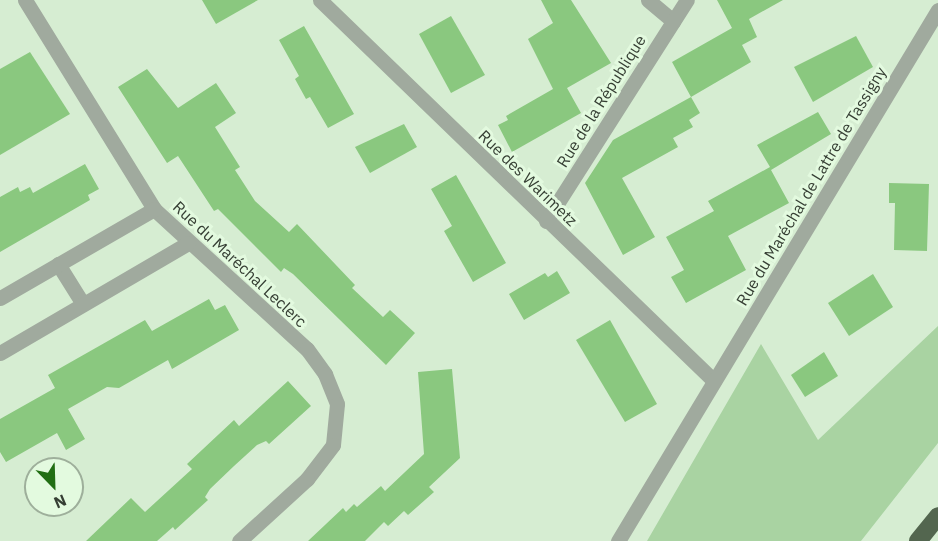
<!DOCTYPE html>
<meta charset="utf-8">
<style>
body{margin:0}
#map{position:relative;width:938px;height:541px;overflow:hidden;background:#d6edd2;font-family:"IBM Plex Sans",sans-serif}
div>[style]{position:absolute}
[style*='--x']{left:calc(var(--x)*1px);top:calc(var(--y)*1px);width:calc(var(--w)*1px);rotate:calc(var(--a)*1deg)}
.green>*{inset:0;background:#a9d3a2}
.building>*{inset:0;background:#8ac87f}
.street>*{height:15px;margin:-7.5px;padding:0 7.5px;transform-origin:7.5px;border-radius:7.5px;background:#a0aa9e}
.highway>*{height:18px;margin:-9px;padding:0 9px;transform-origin:9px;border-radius:9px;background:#53664f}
span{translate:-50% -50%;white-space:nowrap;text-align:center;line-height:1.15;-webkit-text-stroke:6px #e3fadf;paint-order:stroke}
.street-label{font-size:16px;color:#363f34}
.north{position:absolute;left:24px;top:457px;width:60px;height:60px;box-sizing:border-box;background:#e3fadf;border:2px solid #9eaf9b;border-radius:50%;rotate:157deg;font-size:16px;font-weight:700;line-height:24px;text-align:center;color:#363f34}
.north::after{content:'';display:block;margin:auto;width:21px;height:27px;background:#216e13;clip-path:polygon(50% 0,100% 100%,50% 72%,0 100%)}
</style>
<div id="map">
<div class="green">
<div style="clip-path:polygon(938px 326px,938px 443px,861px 541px,647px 541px,761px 344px,818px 440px)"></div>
</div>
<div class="building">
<div style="clip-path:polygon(202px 0,258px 0,216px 24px)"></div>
<div style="clip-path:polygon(541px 0,571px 0,611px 63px,567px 88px,581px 113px,512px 152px,498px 125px,508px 120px,506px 116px,553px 89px,528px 39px,553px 23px)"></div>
<div style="clip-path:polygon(717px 0,783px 0,749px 19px,757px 37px,742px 45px,751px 62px,691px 97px,672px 62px,732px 28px)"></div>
<div style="clip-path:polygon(451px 16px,485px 75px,451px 93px,419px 34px)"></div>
<div style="clip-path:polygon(304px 26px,354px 114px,328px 128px,310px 97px,306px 99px,295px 79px,299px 76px,279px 40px)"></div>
<div style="clip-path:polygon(856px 36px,873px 67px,813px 102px,794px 67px)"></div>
<div style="clip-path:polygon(30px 52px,70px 114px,0 155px,0 69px)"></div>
<div style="clip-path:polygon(147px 69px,178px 108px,216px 83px,236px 113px,215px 127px,240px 167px,235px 170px,255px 201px,289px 232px,297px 224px,355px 285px,352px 288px,383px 317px,390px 310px,415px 333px,386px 365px,293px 274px,284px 268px,281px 272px,218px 209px,214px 211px,178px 156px,167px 163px,118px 87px)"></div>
<div style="clip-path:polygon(691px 97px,700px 113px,689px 120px,693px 127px,673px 138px,678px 147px,622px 178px,655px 237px,623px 255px,585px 183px,613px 140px)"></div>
<div style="clip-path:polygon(818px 112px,831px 134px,771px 170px,789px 203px,728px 236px,746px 270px,686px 303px,671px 277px,684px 270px,666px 237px,714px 211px,708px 201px,770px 167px,757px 145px)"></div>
<div style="clip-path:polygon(404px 124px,417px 147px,370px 173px,355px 147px)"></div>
<div style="clip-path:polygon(85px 164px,99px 189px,88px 195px,90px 200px,0 252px,0 197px,18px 187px,20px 192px,30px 187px,33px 193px)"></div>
<div style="clip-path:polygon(456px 175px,506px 263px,473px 282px,444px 231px,452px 226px,431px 189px)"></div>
<div style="clip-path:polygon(889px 183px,929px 184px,927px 251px,894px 250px,895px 203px,889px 203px)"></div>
<div style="clip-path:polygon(557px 271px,570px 293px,524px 320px,509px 294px,545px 273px,548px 277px)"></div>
<div style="clip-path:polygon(873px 274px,893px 307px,849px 336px,828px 303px)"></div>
<div style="clip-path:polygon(209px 299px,215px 310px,225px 305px,239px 330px,172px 369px,168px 360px,119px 388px,107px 387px,68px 409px,85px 439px,66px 450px,57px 433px,6px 462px,0 452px,0 419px,55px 388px,48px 375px,145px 320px,152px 331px)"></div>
<div style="clip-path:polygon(610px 320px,657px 404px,625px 422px,576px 340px)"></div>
<div style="clip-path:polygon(824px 352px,838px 376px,805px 397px,791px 375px)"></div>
<div style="clip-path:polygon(452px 369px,460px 458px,429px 487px,434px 492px,408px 515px,404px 511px,388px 526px,384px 522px,365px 541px,308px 541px,343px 508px,346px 512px,354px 504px,357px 507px,381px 486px,385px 491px,424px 454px,418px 372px)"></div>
<div style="clip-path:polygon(288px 381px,311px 406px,269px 444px,266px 441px,257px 445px,234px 466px,210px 489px,205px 497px,208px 500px,175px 530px,173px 527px,157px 541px,86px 541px,131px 498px,145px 512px,192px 469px,187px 464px,234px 420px,239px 426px)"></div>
</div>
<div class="street">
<div style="--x:25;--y:0;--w:246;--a:58.3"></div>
<div style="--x:154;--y:209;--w:207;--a:42.5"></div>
<div style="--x:307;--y:349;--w:31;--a:54"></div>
<div style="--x:325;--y:374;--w:32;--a:68"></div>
<div style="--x:337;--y:404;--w:41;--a:95.6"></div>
<div style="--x:333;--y:445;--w:43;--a:127.4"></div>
<div style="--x:307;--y:479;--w:92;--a:137.6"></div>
<div style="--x:320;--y:0;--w:548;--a:44.04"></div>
<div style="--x:648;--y:0;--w:33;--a:40"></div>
<div style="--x:546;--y:221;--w:262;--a:-57.5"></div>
<div style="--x:58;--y:264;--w:47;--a:58"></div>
<div style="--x:0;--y:298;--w:178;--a:-30"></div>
<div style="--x:0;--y:353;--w:218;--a:-30.3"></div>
<div style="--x:618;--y:541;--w:620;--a:-58.93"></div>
</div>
<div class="highway">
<div style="--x:918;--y:541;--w:32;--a:-51"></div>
</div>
<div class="street-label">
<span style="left:601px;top:101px;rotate:-58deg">Rue de la République</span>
<span style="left:528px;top:178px;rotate:44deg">Rue des Warimetz</span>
<span style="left:811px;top:186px;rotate:-59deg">Rue du Maréchal de Lattre de Tassigny</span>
<span style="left:240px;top:264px;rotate:43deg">Rue du Maréchal Leclerc</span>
</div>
<div class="north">N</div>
</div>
